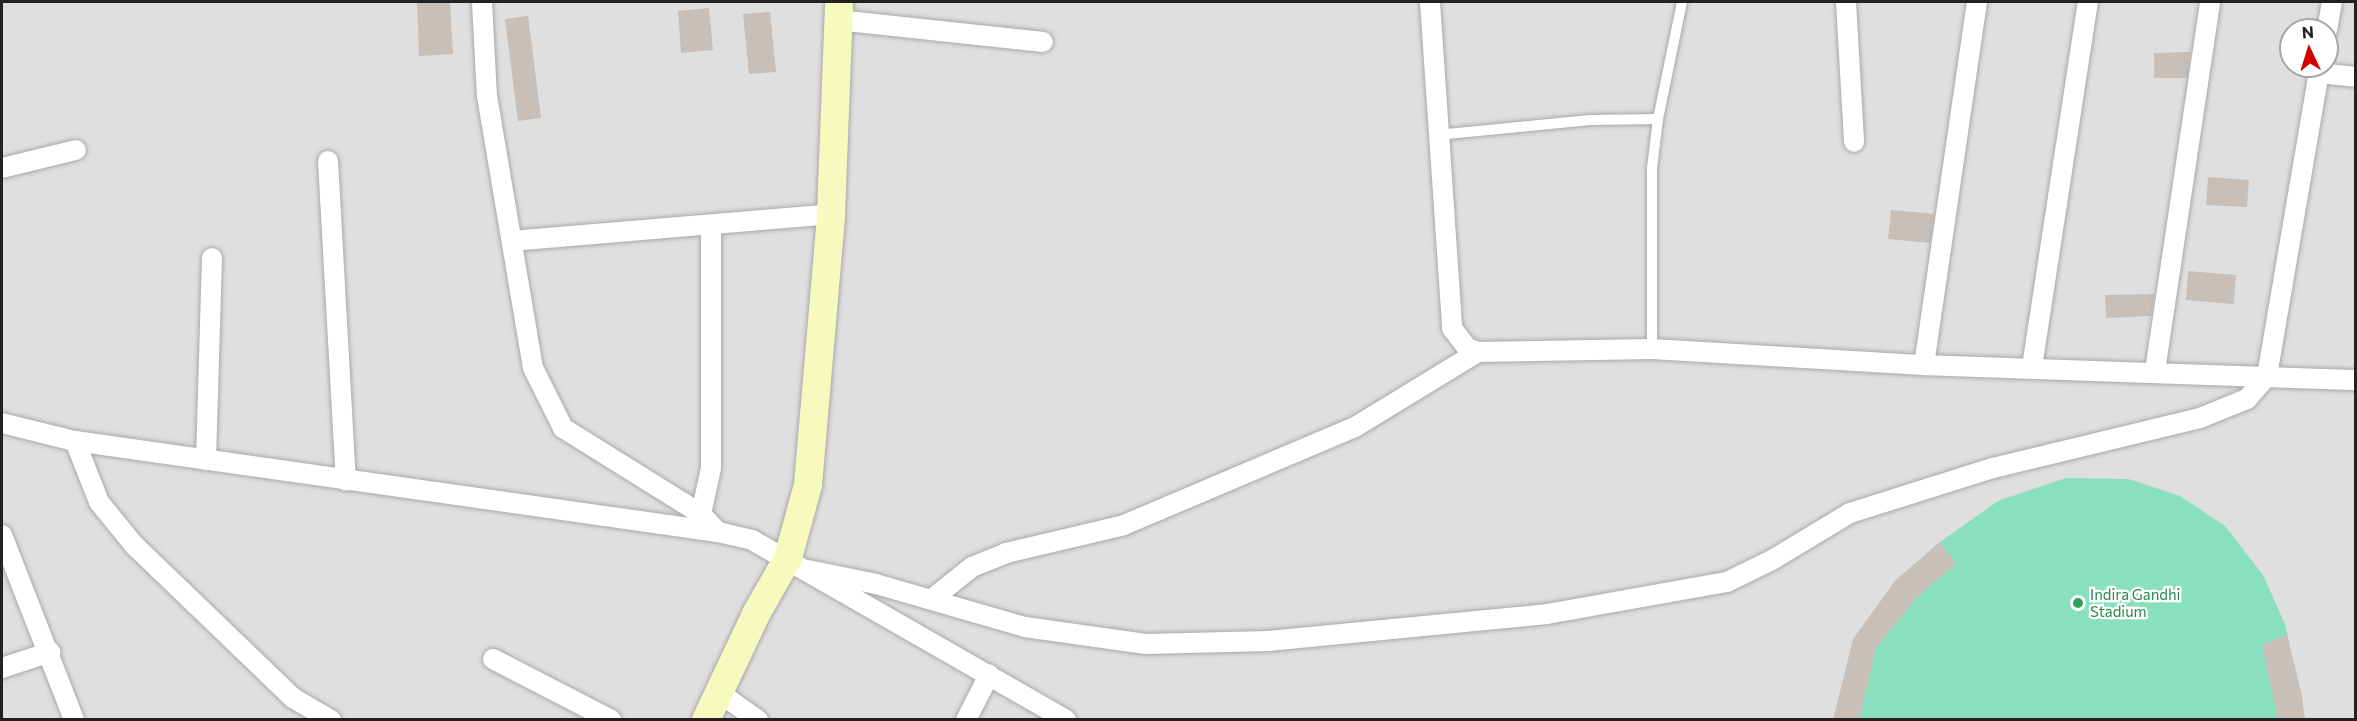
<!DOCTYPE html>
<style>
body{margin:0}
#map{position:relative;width:2357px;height:721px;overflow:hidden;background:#f2efe9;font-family:Commissioner,sans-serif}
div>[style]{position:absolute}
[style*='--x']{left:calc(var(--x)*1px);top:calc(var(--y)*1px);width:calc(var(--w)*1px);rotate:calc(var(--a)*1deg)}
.residential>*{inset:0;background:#e0dfdf}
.pitch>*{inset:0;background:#88e0be}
.building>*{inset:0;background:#c7bfb8}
.roads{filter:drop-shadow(0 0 2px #a9a9a9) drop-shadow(0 0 2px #a9a9a9)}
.lane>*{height:10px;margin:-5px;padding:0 5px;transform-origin:5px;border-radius:5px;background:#fff}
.street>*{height:20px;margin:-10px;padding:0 10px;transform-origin:10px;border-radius:10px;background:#fff}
.secondary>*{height:28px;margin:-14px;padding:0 14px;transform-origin:14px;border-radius:14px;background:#f7fabf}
.dots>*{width:16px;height:16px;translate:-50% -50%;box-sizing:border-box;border:3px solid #fff;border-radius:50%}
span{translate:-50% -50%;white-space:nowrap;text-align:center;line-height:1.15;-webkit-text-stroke:4.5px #fff;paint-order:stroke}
.leisure-label{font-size:15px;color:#27864d}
.left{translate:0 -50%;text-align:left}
.frame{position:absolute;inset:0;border:3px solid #222;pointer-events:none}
.north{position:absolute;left:2279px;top:18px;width:60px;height:60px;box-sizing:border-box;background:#fff;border:2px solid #a7a7a7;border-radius:50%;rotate:356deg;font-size:16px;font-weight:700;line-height:24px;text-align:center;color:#222}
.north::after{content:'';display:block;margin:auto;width:21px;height:27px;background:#d40000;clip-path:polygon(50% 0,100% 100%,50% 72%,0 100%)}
</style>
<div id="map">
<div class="residential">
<div style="clip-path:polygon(evenodd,2px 2px,2355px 2px,2355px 719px,2px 719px,2px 2px,2291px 30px,2327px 30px,2327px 66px,2291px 66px,2291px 30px)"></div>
</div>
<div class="pitch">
<div style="clip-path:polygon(2066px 478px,2128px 479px,2180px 496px,2225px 526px,2263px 575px,2285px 624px,2305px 719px,1833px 720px,1895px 581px,1940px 542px,1998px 501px)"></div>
</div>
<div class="building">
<div style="clip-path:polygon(417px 2px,450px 2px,453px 54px,419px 56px)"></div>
<div style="clip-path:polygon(709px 8px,713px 50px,681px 53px,678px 11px)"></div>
<div style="clip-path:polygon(770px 12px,776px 72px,749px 74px,743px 14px)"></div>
<div style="clip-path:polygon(528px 16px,541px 118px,518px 121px,505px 19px)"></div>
<div style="clip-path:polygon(2190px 52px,2187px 78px,2154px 78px,2154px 53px)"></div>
<div style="clip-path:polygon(2208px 177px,2249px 180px,2247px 207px,2206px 205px)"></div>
<div style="clip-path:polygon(1891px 210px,1934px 214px,1930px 243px,1888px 239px)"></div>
<div style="clip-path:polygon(2188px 271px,2236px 275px,2234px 304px,2186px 300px)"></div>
<div style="clip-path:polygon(2154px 294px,2151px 316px,2106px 318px,2105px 295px)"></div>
<div style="clip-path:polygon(1940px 542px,1956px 564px,1917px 597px,1876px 649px,1859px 720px,1833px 720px,1853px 639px,1895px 581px)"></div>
<div style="clip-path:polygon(2287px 634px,2302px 696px,2305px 720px,2278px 720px,2262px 645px)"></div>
</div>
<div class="roads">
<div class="lane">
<div style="--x:1437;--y:135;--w:154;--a:-5.6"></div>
<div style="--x:1590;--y:120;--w:68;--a:-0.8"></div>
<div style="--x:1652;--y:349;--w:181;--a:-90"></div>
<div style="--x:1652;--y:168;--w:49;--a:-83"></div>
<div style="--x:1658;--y:119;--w:119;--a:-78.4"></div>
</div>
<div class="street">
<div style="--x:482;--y:2;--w:94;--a:87"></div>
<div style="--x:487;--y:96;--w:276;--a:80.4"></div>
<div style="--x:533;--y:368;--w:67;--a:63.4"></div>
<div style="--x:563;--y:428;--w:163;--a:31.9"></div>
<div style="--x:701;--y:514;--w:25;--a:47"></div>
<div style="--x:1430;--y:2;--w:327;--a:86.1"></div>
<div style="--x:1452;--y:328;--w:25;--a:53"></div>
<div style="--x:1467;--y:348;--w:12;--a:20"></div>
<div style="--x:1478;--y:352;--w:174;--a:-1"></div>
<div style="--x:1652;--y:349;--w:272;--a:3.4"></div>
<div style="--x:1924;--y:365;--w:432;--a:2"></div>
<div style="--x:1846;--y:2;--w:140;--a:86.7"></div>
<div style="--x:838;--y:20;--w:206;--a:6.1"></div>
<div style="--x:2327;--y:30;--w:28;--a:-80"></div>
<div style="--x:2319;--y:73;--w:37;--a:6"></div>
<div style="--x:328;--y:161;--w:320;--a:86.8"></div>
<div style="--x:2;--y:168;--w:76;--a:-13.7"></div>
<div style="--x:512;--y:241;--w:320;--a:-4.8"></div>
<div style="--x:1924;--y:365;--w:367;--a:-81.7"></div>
<div style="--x:2032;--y:367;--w:369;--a:-81.3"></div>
<div style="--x:2155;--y:371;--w:373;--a:-81.5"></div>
<div style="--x:2;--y:423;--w:75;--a:13.9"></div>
<div style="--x:75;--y:441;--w:649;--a:8.06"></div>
<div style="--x:718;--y:532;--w:35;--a:13"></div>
<div style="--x:752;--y:540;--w:362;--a:29.8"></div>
<div style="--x:75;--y:441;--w:66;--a:68.5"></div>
<div style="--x:99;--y:502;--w:55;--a:50.9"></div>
<div style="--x:134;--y:545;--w:221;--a:43.9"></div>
<div style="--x:293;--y:698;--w:44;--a:30.1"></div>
<div style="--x:206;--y:460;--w:202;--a:-88.3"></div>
<div style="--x:701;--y:514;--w:47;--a:-77.7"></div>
<div style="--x:711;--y:468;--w:243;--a:-90"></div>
<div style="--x:2;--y:535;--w:199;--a:68.7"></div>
<div style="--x:808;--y:570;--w:69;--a:11.6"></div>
<div style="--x:876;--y:584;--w:155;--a:16.1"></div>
<div style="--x:1025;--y:627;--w:122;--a:8"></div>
<div style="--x:1146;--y:644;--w:122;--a:-1.4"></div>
<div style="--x:1268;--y:641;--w:280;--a:-5.5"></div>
<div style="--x:1547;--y:614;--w:183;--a:-10.1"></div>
<div style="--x:1727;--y:582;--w:50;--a:-26.1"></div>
<div style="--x:1772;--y:560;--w:91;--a:-31.1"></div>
<div style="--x:1850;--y:513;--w:150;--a:-17.5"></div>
<div style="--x:1993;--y:468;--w:213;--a:-13.6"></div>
<div style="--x:2200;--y:418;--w:51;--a:-22"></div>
<div style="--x:2247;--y:399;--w:30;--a:-49"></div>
<div style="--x:2267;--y:376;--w:314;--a:-80.3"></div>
<div style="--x:932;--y:599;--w:51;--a:-38.7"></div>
<div style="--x:972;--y:567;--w:37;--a:-22"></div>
<div style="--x:1006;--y:553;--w:121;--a:-13.3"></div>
<div style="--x:1124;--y:525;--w:251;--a:-23"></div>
<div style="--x:1355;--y:427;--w:144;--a:-31.4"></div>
<div style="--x:493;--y:659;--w:133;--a:27.3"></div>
<div style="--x:2;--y:668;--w:51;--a:-18.4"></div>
<div style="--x:718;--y:692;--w:49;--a:35"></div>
<div style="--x:966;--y:720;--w:51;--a:-62.9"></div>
</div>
<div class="secondary">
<div style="--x:706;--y:720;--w:117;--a:-64.7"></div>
<div style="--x:756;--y:614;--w:64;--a:-60.3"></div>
<div style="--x:788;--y:558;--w:76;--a:-74.7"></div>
<div style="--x:808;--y:485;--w:272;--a:-85.1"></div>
<div style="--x:831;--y:214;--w:212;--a:-87.8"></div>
</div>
</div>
<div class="dots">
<div style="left:2078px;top:603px;background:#2e9e5b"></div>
</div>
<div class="leisure-label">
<span class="left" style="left:2090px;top:603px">Indira Gandhi<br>Stadium</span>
</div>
<div class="frame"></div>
<div class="north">N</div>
</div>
